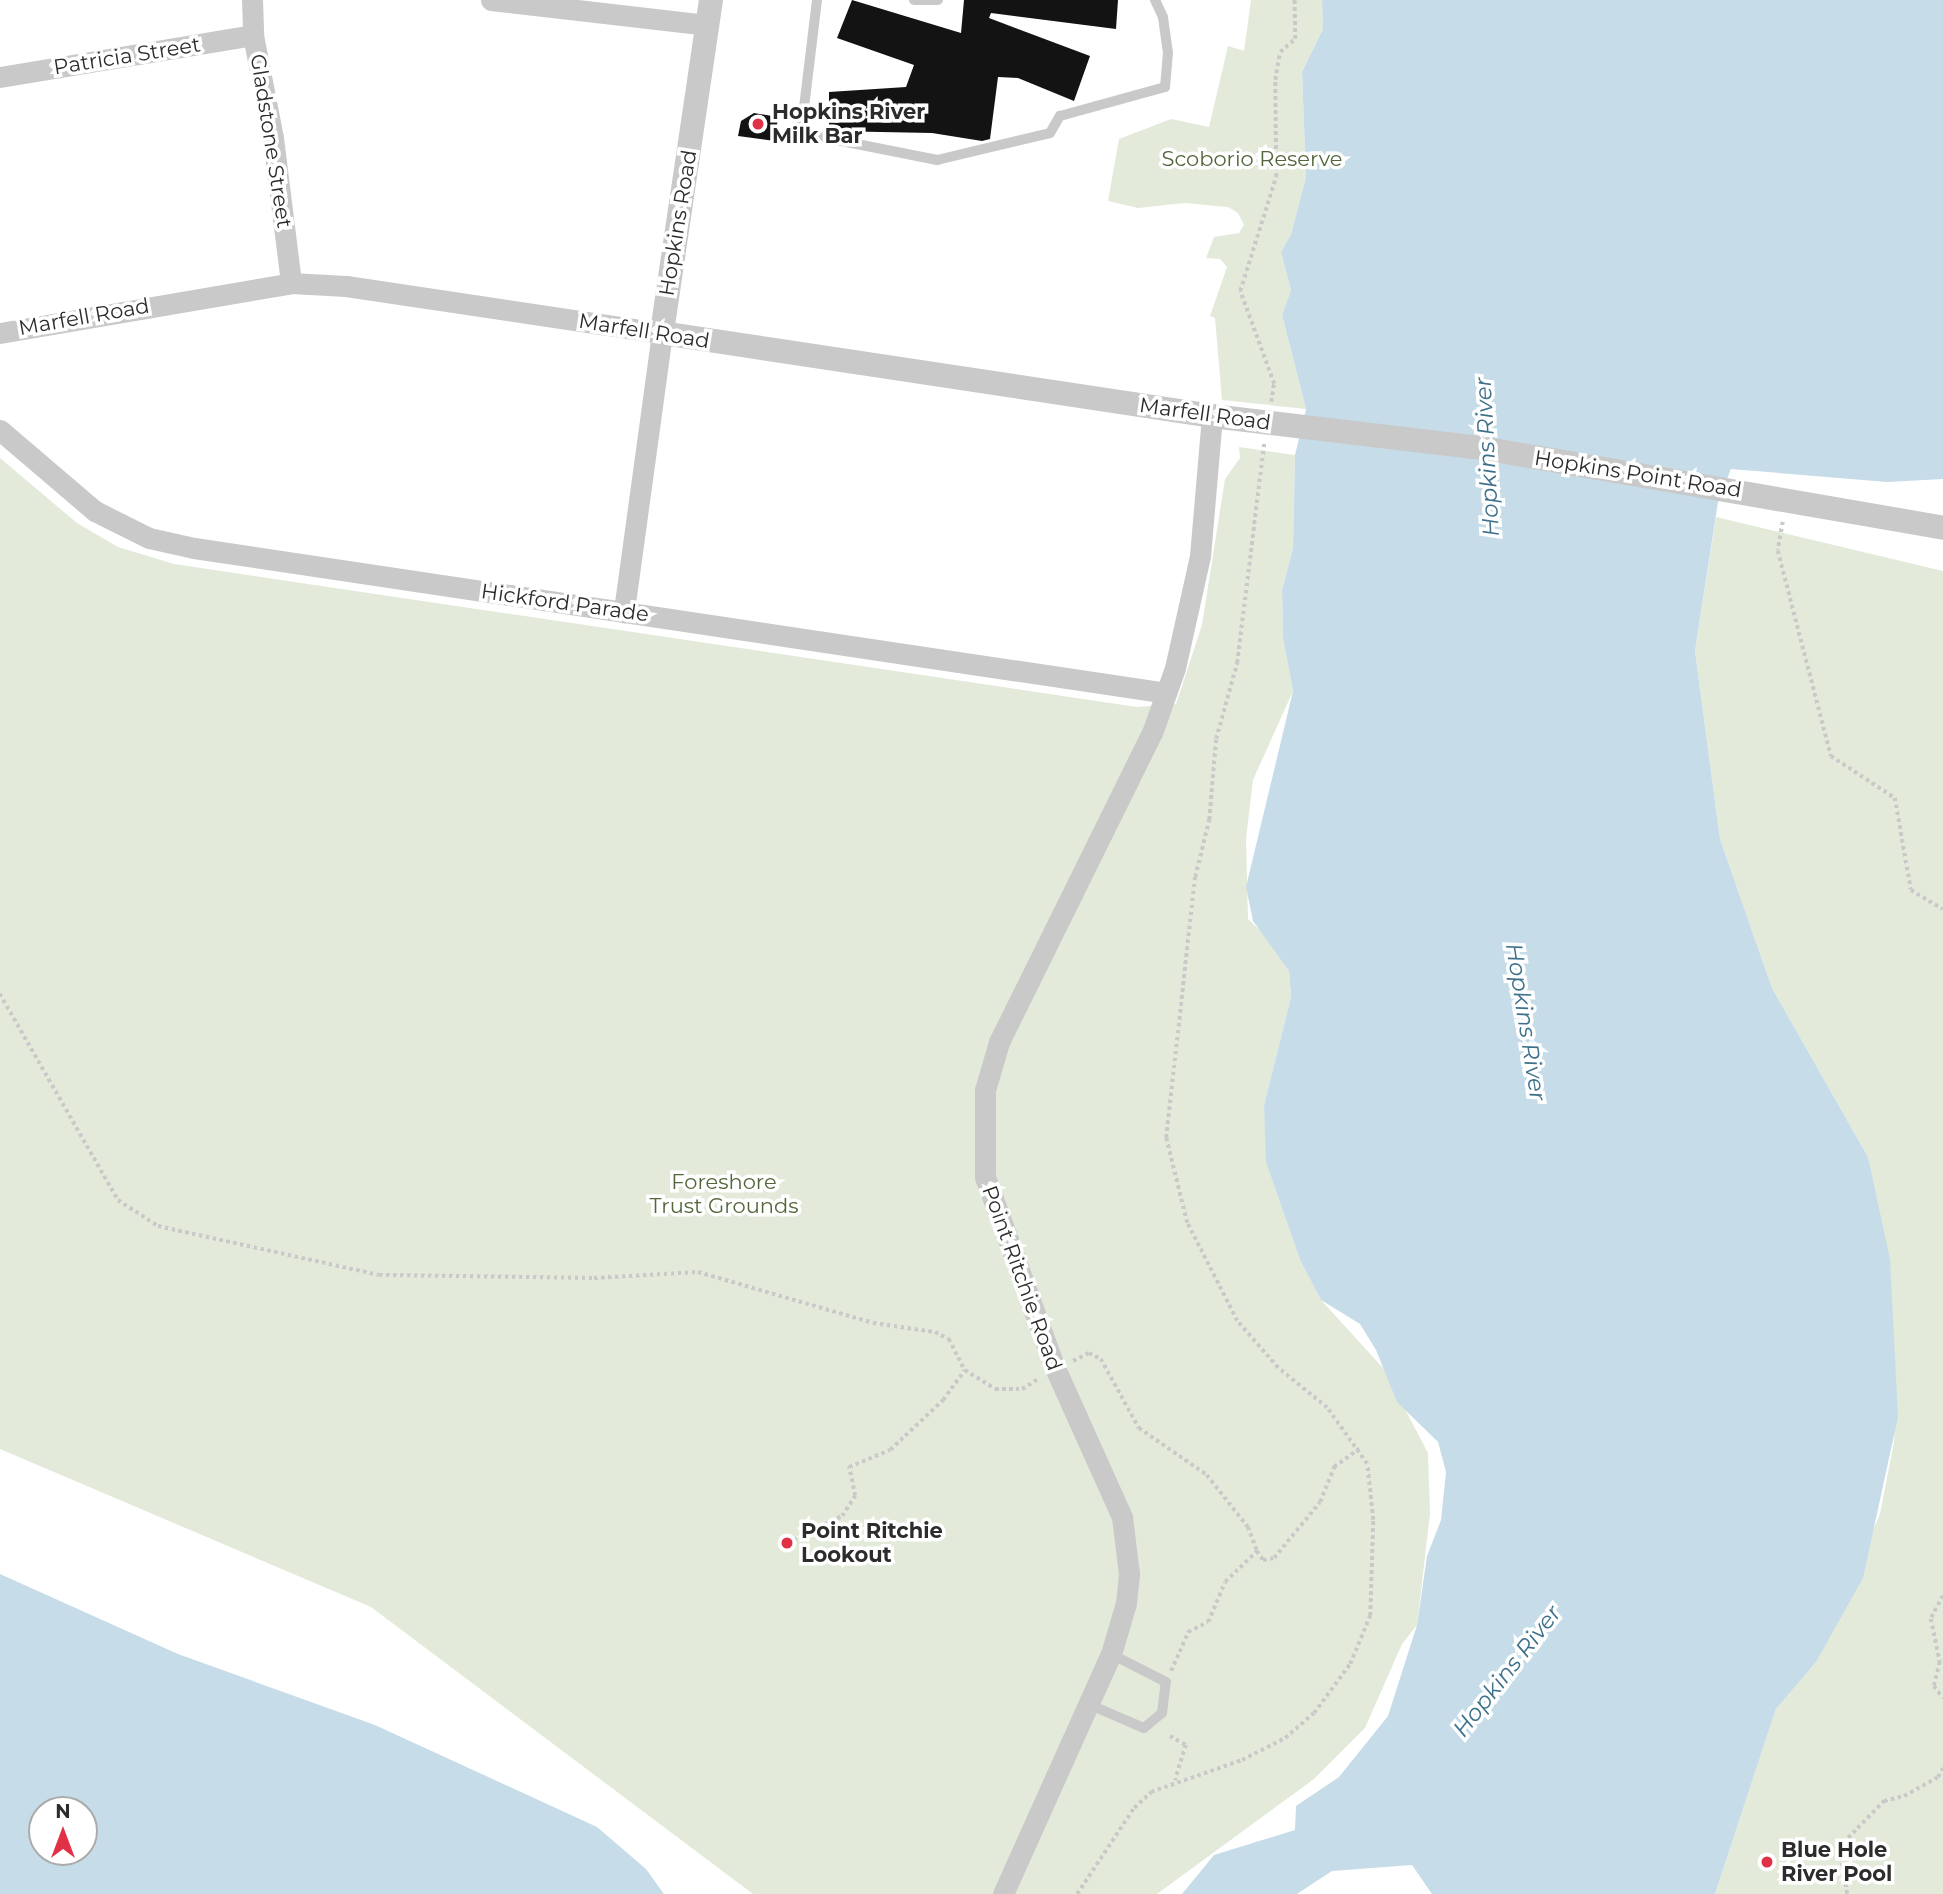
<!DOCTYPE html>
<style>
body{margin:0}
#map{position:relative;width:1943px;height:1894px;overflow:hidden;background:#fff;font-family:Montserrat,sans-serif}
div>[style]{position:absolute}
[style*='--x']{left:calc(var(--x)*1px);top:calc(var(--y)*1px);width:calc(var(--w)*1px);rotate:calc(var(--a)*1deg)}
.green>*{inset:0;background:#e3eada}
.water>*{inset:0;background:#c6dde9}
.building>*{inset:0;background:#131313}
.path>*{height:3.5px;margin-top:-1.75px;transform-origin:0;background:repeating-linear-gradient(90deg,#c9c9c9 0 3.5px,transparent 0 7px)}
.service>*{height:10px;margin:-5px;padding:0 5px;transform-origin:5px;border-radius:5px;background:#c9c9c9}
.minor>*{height:21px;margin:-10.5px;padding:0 10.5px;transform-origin:10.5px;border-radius:10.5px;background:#c9c9c9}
.tertiary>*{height:24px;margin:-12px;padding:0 12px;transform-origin:12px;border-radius:12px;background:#c9c9c9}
.dots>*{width:19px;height:19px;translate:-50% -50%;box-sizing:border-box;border:4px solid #fff;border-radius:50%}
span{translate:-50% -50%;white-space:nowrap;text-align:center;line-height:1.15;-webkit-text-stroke:7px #fff;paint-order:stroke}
.street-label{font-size:21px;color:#2c2c2c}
.poi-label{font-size:21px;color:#2c2c2c;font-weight:700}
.left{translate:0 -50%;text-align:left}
.park-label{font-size:21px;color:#51663b}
.water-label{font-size:23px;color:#3d718b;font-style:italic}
.north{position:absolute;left:28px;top:1796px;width:70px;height:70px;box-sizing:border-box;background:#fff;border:2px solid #ababab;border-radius:50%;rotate:0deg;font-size:19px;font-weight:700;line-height:28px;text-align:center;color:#2c2c2c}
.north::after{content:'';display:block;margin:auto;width:24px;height:32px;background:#e03147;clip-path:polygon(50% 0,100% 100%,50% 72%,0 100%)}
</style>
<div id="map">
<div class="green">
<div style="clip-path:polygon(1251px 0,1322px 0,1323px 29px,1302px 72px,1306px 177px,1291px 234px,1281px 252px,1291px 290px,1282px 315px,1306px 409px,1222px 400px,1215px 318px,1210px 316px,1227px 267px,1220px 259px,1206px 258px,1214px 237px,1239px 233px,1244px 225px,1238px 213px,1228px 207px,1184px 203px,1138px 208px,1108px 201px,1119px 139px,1171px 119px,1209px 127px,1228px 46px,1244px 51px)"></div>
<div style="clip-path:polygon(1239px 447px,1295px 455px,1293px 548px,1282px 590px,1283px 638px,1293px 691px,1253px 780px,1246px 839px,1248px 919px,1271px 941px,1289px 971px,1291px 997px,1264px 1105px,1267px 1164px,1300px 1260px,1321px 1300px,1384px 1369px,1428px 1453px,1430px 1514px,1417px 1625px,1402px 1644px,1365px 1728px,1314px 1779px,1157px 1894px,753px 1894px,371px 1607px,0 1449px,0 458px,77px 523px,118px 547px,174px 564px,1137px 707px,1176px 704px,1202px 625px,1225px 479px,1240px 458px)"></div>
<div style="clip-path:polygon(1716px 517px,1943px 571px,1943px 1894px,1715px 1894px,1776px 1709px,1816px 1662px,1880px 1514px,1894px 1442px,1896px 1394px,1868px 1157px,1772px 988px,1720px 839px,1695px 651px)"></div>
</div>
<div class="water">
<div style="clip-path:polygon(1322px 0,1943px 0,1943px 479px,1887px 482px,1731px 469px,1718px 502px,1695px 651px,1720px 839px,1772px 988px,1868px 1157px,1890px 1259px,1898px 1417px,1863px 1578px,1816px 1662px,1776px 1709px,1715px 1894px,1432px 1894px,1412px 1865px,1332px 1871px,1297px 1894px,1182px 1894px,1214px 1855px,1295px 1830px,1296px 1806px,1339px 1777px,1388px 1716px,1417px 1625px,1427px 1556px,1441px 1520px,1446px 1472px,1438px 1442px,1397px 1402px,1376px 1350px,1360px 1324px,1321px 1300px,1300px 1260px,1266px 1162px,1264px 1105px,1291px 997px,1289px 971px,1253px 921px,1246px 887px,1293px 691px,1283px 638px,1282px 590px,1293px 548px,1295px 455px,1306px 409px,1282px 315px,1291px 290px,1281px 252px,1291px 234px,1306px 177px,1302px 72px,1323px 29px)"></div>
<div style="clip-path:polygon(evenodd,0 1574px,178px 1654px,375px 1725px,597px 1827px,646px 1869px,664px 1894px,0 1894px,0 1574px,84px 1810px,84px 1852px,42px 1852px,42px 1810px,84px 1810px)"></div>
</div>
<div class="building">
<div style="clip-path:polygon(852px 0,961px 33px,964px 0,1118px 0,1116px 29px,991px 13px,989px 18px,1090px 56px,1074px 101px,1018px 78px,998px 77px,990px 139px,982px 141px,932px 133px,829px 131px,829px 92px,906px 87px,914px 65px,837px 38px)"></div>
<div style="clip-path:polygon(754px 113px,778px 117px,775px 141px,738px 136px,741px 121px)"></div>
</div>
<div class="path">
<div style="--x:1271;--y:402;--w:18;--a:-81"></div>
<div style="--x:1274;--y:384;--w:99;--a:-110.1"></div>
<div style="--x:1240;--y:291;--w:120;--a:-72.5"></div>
<div style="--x:1276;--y:177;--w:97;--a:-90.6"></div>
<div style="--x:1275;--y:80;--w:28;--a:-80"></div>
<div style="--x:1280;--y:52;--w:20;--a:-41"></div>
<div style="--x:1295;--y:39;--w:39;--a:-91"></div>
<div style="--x:1783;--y:522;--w:29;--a:100"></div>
<div style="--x:1778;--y:551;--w:212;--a:75.5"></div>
<div style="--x:1831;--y:756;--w:77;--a:33.3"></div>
<div style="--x:1895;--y:798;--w:93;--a:80.1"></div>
<div style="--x:1911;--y:890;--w:37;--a:31"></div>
<div style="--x:0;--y:994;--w:237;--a:60.2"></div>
<div style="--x:118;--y:1200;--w:48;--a:33"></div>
<div style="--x:158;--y:1226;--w:226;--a:12.5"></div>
<div style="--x:379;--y:1275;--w:215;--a:0.8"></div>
<div style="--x:594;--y:1278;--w:104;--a:-3.3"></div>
<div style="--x:698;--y:1272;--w:182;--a:16.2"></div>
<div style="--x:873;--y:1323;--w:63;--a:8.3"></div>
<div style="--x:935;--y:1332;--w:16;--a:27"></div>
<div style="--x:949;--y:1339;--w:35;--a:63"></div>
<div style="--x:965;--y:1370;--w:36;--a:32"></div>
<div style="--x:995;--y:1389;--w:27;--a:0"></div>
<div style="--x:1022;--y:1389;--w:19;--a:-32"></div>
<div style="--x:1073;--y:1361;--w:18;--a:-27"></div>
<div style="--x:1089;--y:1353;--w:13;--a:27"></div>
<div style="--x:1101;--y:1359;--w:79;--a:61.2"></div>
<div style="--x:1139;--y:1428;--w:83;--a:34.7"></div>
<div style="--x:1207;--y:1475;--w:66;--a:51.7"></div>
<div style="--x:1248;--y:1527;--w:26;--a:69"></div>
<div style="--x:787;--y:1543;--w:61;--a:-26.1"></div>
<div style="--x:842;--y:1516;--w:24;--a:-57"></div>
<div style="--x:855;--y:1496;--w:30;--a:-102"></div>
<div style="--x:849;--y:1467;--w:44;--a:-22.5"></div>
<div style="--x:890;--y:1450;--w:73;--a:-43.3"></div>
<div style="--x:943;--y:1400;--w:37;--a:-54"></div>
<div style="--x:1943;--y:1596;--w:26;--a:118"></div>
<div style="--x:1931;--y:1619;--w:44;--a:78.2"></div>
<div style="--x:1940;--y:1662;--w:25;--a:104"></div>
<div style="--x:1934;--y:1686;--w:15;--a:53"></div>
<div style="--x:1171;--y:1671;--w:43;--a:-66.4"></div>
<div style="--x:1188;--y:1632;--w:22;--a:-27"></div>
<div style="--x:1208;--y:1622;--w:43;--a:-67"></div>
<div style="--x:1225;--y:1582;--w:45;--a:-44.1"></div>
<div style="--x:1257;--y:1551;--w:11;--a:56"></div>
<div style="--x:1263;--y:1560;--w:11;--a:-10"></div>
<div style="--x:1274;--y:1558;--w:72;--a:-50.6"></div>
<div style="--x:1320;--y:1502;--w:38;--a:-68"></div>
<div style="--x:1334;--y:1467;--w:31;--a:-36"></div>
<div style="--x:1170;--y:1736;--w:18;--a:29"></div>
<div style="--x:1186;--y:1745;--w:37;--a:107"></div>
<div style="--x:1077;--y:1894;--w:103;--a:-56.5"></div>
<div style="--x:1134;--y:1808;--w:23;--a:-43"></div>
<div style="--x:1151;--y:1792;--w:96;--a:-19.4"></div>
<div style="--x:1242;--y:1760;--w:48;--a:-27.1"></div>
<div style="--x:1285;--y:1738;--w:38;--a:-41"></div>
<div style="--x:1314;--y:1713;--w:61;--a:-53.7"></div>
<div style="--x:1350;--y:1664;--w:52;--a:-67.4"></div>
<div style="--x:1370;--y:1616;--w:96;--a:-88.2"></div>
<div style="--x:1373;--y:1520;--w:56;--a:-96.1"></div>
<div style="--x:1367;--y:1464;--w:69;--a:-125.5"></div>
<div style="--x:1327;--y:1408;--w:63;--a:-140.8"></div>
<div style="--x:1278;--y:1368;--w:62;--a:-131.1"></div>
<div style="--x:1237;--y:1321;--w:110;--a:-117"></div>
<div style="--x:1187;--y:1223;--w:88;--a:-103.9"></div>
<div style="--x:1166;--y:1138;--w:263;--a:-83.7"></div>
<div style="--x:1195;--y:877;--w:59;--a:-76.2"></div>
<div style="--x:1209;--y:820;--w:81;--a:-85.1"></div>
<div style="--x:1216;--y:739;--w:79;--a:-74.6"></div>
<div style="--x:1237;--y:663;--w:221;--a:-83"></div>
<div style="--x:1847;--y:1894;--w:35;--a:-100"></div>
<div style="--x:1841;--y:1860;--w:17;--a:-83"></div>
<div style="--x:1843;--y:1843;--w:59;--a:-45.7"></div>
<div style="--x:1884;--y:1801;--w:21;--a:-14"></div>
<div style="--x:1904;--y:1796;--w:39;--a:-29"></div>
<div style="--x:1938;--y:1777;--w:10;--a:-61"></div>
</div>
<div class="service">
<div style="--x:817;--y:0;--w:134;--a:96.9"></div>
<div style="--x:801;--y:133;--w:139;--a:11.2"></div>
<div style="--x:937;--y:160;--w:116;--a:-13.4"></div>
<div style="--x:1050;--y:133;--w:20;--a:-60"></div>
<div style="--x:1060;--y:116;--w:109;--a:-15.4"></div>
<div style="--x:1165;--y:87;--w:34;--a:-85"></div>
<div style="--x:1168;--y:53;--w:36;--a:-98"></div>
<div style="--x:1163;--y:17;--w:19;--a:-115"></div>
<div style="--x:914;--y:0;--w:24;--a:0"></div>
<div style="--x:1088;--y:1704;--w:61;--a:23.2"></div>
<div style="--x:1144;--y:1728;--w:23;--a:-40"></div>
<div style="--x:1162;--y:1713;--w:31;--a:-83"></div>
<div style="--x:1166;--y:1682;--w:62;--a:-153"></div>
</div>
<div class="minor">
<div style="--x:252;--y:0;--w:35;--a:88"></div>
<div style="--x:253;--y:35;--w:105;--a:79"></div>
<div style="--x:273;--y:138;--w:146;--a:82.9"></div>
<div style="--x:491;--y:0;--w:217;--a:6.6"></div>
<div style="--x:0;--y:77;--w:256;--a:-9.4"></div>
<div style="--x:0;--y:333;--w:295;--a:-9.7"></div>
<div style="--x:291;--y:283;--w:55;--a:3.1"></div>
<div style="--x:346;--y:286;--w:319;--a:8.5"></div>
<div style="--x:662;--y:333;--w:282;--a:97.8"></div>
<div style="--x:0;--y:430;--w:125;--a:40.5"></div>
<div style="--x:95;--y:511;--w:60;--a:26.6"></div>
<div style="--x:149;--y:538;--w:46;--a:12.5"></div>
<div style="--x:194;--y:548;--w:983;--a:8.48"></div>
<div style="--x:1003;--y:1894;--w:263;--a:-65.8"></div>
<div style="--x:1111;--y:1654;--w:53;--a:-73.6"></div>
<div style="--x:1126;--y:1603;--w:29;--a:-84"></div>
<div style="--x:1129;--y:1574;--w:57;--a:-97"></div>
<div style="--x:1122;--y:1517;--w:163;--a:-114.2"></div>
<div style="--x:1055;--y:1368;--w:203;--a:-110.1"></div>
<div style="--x:985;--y:1177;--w:87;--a:-90"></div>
<div style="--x:985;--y:1090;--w:50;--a:-73.7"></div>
<div style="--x:999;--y:1042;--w:345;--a:-63.7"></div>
<div style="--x:1152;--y:733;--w:69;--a:-70.5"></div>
<div style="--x:1175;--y:668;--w:115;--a:-77.4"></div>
<div style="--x:1200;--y:556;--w:141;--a:-85.1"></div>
</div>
<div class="tertiary">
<div style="--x:711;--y:0;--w:337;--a:98.4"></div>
<div style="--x:662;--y:333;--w:556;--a:8.58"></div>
<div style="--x:1212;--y:416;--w:272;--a:6.8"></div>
<div style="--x:1482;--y:448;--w:468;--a:9.8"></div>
</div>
<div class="dots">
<div style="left:758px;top:124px;background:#e03147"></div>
<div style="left:787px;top:1543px;background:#e03147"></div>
<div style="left:1767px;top:1862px;background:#e03147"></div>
</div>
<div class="street-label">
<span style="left:127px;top:56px;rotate:-9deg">Patricia Street</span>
<span style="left:271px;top:141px;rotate:81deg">Gladstone Street</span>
<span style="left:678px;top:223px;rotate:-81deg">Hopkins Road</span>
<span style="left:84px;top:317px;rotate:-10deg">Marfell Road</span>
<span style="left:644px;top:331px;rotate:9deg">Marfell Road</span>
<span style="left:1205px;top:414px;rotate:8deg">Marfell Road</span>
<span style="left:1638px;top:474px;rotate:9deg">Hopkins Point Road</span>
<span style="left:565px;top:603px;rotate:8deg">Hickford Parade</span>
<span style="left:1022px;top:1278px;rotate:70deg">Point Ritchie Road</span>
</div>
<div class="poi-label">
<span class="left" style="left:772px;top:124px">Hopkins River<br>Milk Bar</span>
<span class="left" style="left:801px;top:1543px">Point Ritchie<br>Lookout</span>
<span class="left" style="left:1781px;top:1862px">Blue Hole<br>River Pool</span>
</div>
<div class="park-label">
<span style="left:1252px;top:159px">Scoborio Reserve</span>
<span style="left:724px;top:1194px">Foreshore<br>Trust Grounds</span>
</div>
<div class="water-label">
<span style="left:1487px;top:457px;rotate:-93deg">Hopkins River</span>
<span style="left:1526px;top:1022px;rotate:81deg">Hopkins River</span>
<span style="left:1507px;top:1671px;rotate:-52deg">Hopkins River</span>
</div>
<div class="north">N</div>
</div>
